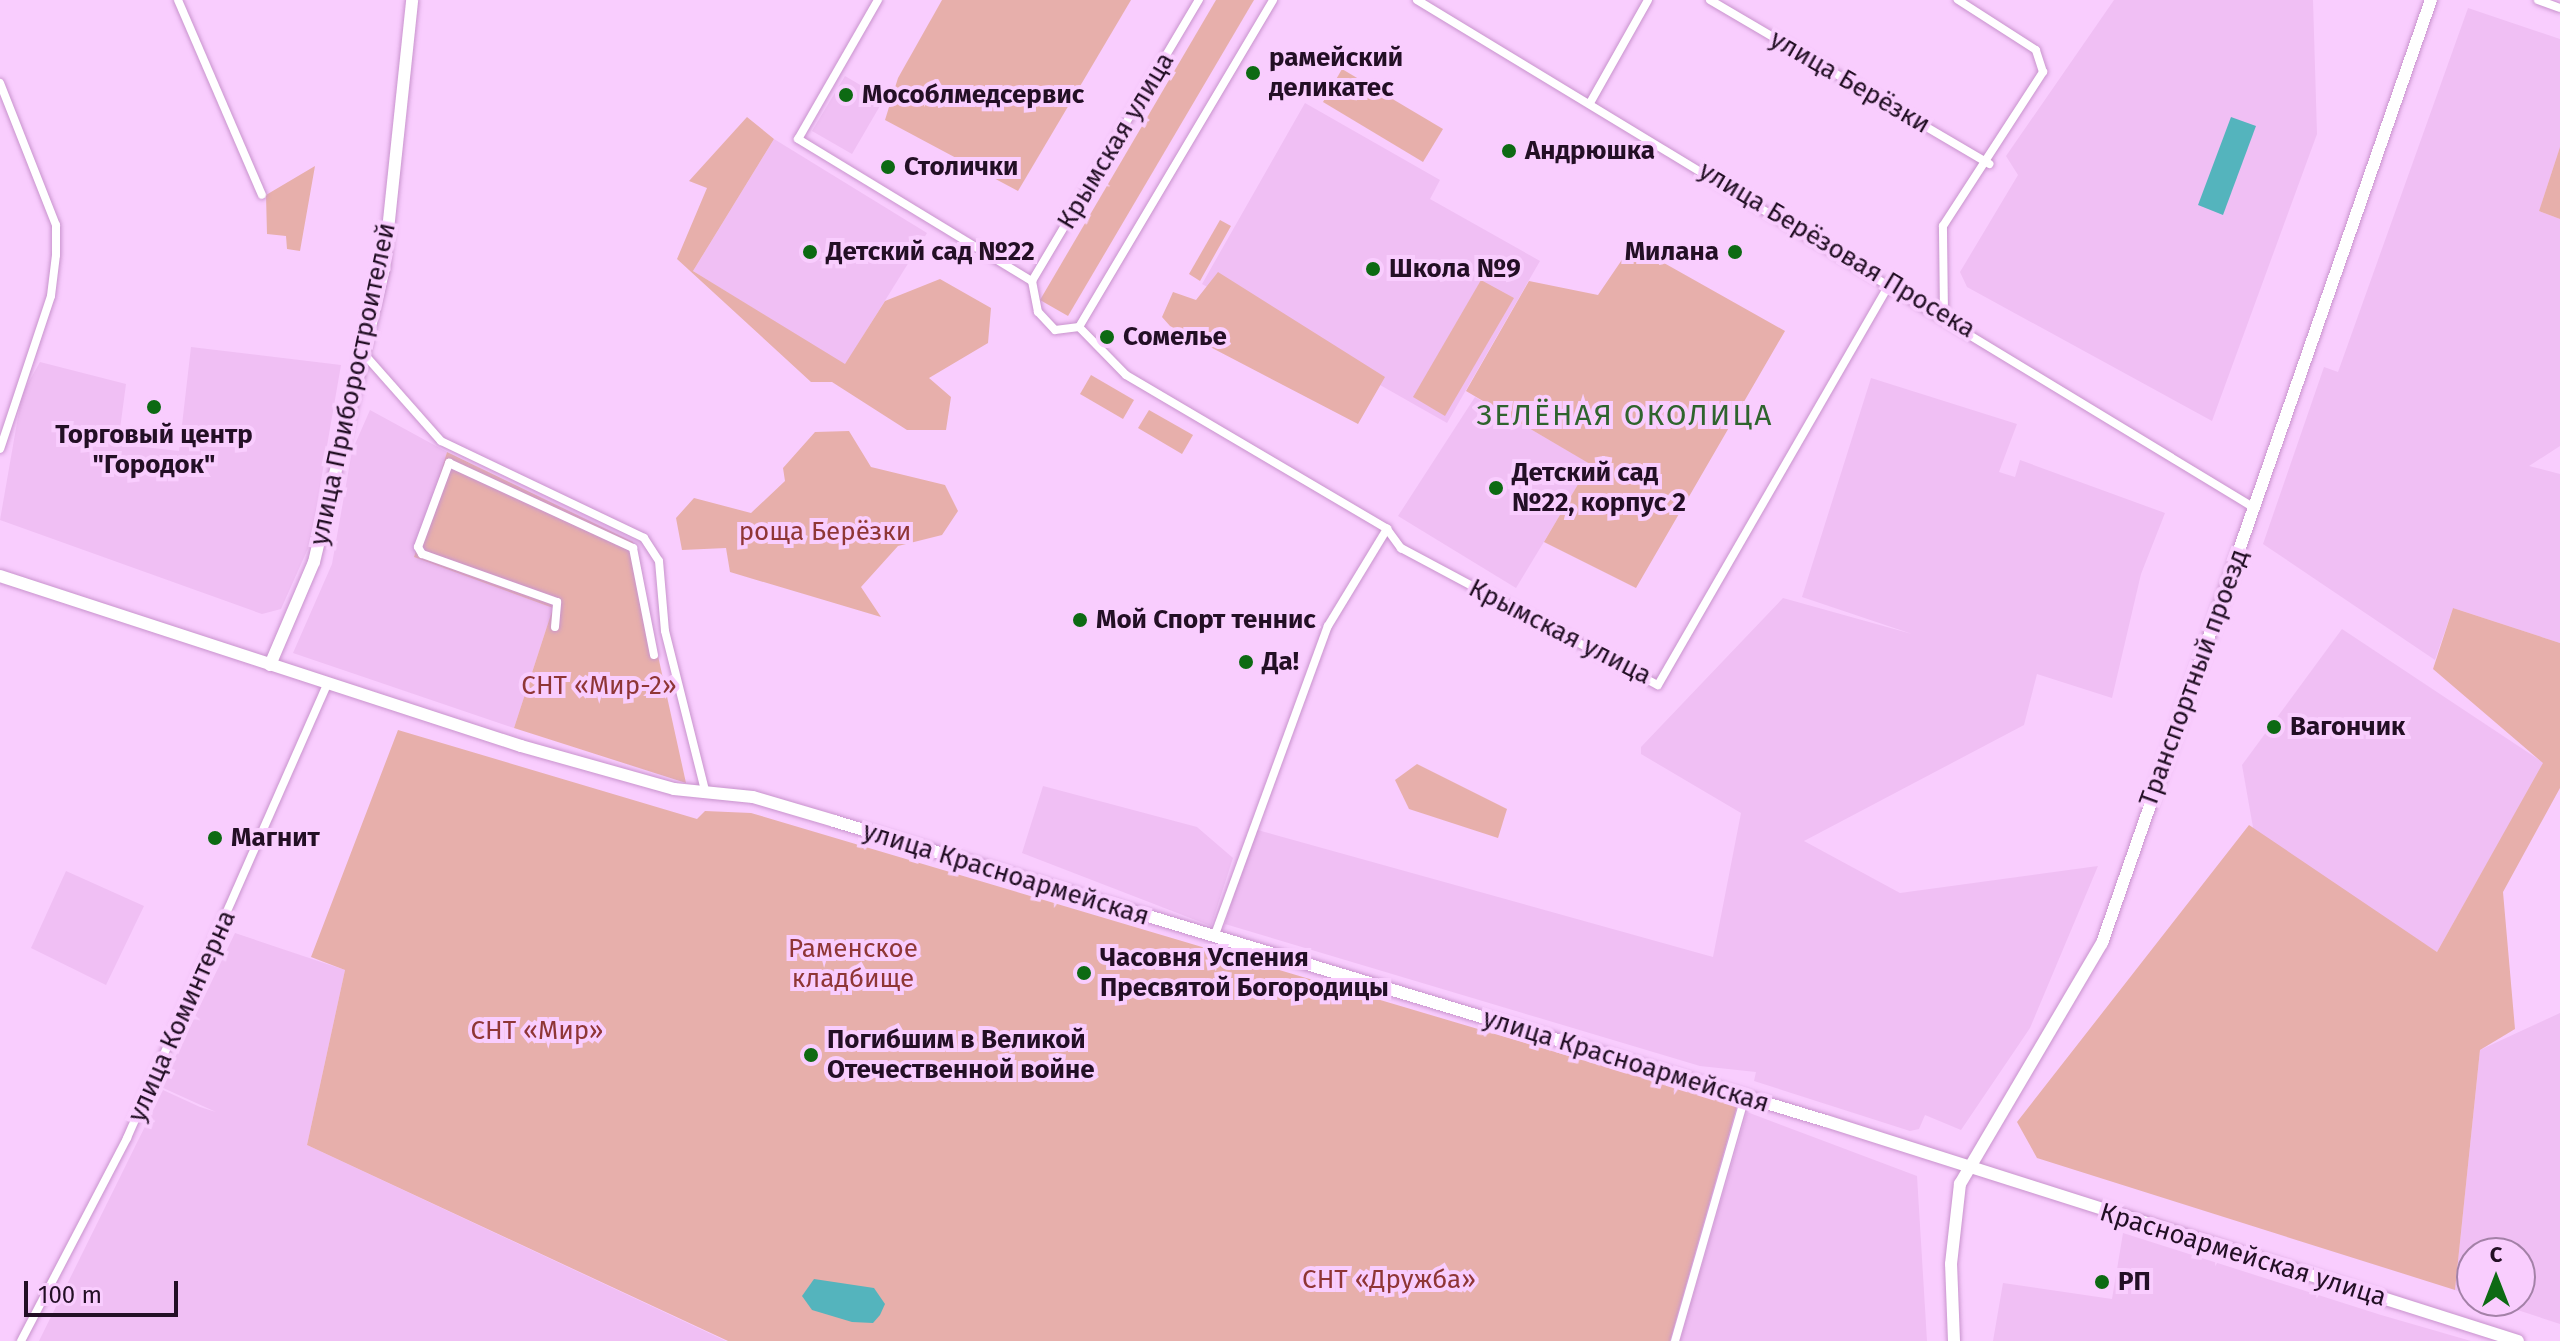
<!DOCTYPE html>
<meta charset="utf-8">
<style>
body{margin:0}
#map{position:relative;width:2560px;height:1341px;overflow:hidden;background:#f9cdfe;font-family:"Fira Sans",sans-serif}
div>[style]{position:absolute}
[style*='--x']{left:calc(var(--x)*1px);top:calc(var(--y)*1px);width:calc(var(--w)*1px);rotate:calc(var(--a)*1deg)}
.built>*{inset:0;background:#f0bff4}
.green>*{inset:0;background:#e7afab}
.water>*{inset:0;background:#54b4bd}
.roads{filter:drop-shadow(0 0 2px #c893cd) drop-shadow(0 0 2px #c893cd)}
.street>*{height:8px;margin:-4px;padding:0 4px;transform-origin:4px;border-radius:4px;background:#fff}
.secondary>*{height:12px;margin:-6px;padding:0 6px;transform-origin:6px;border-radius:6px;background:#fff}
.dots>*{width:22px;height:22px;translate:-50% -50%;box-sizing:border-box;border:4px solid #f9cdfe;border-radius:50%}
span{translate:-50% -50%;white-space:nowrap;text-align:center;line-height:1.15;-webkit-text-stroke:8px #f9cdfe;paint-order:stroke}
.poi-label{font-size:26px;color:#230f25;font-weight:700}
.left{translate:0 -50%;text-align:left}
.right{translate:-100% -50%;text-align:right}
.street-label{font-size:26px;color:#230f25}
.park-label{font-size:26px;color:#8f3636}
.quarter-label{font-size:30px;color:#2f642e;letter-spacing:2px}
.north{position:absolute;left:2456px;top:1237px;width:80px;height:80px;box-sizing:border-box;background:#f9cdfe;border:2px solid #a381a7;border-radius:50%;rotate:0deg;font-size:22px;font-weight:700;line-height:32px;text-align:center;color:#230f25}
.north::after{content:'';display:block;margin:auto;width:28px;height:36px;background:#0d6a13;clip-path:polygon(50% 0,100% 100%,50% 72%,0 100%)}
.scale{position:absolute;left:24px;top:1281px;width:154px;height:36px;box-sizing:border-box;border:4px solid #230f25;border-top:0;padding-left:10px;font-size:24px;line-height:28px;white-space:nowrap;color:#230f25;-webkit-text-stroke:6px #f9cdfe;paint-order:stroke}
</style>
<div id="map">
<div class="built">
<div style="clip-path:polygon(2114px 0,2313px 0,2317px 134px,2212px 421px,1967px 287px,1960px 272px,2018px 175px,2006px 156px)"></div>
<div style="clip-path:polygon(2468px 8px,2560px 39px,2560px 147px,2539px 211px,2560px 219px,2560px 446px,2529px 466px,2560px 474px,2560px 643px,2453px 608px,2435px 660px,2263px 544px,2324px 367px,2338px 372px)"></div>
<div style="clip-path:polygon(845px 76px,884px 99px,852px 154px,812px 131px)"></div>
<div style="clip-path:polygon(1305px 103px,1440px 180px,1430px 199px,1540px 261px,1447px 423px,1202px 284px)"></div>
<div style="clip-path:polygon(774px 139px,927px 233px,845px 365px,693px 271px)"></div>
<div style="clip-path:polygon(191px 347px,341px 365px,310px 544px,281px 609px,262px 614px,0 520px,22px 394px,40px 362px,126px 384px,118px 444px,179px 451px)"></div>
<div style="clip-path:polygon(1871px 378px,2017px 424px,1999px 472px,2015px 477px,2020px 460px,2165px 513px,2141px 574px,2112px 698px,2037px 674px,2024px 725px,1804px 841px,1900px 893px,2098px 866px,2030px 1028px,1961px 1130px,1925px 1115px,1919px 1129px,1910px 1131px,1754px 1081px,1756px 1072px,1700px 1066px,1225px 924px,1254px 829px,1713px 957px,1741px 813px,1641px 754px,1641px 747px,1783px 598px,1912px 634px,1802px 597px)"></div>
<div style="clip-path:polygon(1475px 397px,1591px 464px,1516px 588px,1398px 516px)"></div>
<div style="clip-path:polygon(370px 410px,447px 452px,414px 557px,553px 608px,514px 728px,293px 653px,332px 564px,352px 451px)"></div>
<div style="clip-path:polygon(2342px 629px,2544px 763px,2437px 952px,2254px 833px,2242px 765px)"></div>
<div style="clip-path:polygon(1043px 786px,1197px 827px,1233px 858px,1211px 926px,1022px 853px)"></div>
<div style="clip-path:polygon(66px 871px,144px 906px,106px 985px,31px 948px)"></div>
<div style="clip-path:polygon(235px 933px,345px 970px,307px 1145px,726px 1341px,39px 1341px,163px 1090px,200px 1107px,216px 1112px,161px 1087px)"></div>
<div style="clip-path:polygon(2560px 1013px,2560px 1324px,2490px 1301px,2520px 1301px,2520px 1253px,2472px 1253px,2472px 1295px,2455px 1290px,2480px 1050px)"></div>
<div style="clip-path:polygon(1747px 1112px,1917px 1176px,1927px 1341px,1680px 1341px)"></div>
<div style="clip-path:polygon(2123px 1233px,2381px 1315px,2471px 1341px,1993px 1341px,2003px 1283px,2112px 1299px)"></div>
</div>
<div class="green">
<div style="clip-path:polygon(942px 0,1131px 0,1018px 191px,885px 120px,898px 78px)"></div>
<div style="clip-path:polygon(1216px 0,1254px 0,1068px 316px,1040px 300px)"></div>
<div style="clip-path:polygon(1342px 69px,1443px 129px,1423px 162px,1323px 102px)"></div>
<div style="clip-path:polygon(747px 117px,774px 139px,693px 271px,845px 364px,885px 301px,940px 279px,991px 308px,988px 343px,929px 378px,951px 397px,946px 430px,907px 430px,832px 382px,811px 382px,677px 259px,707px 188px,689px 181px)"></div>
<div style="clip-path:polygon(2560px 147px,2560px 219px,2539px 211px)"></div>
<div style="clip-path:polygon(315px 166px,300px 251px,287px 249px,286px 236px,267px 234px,266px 195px)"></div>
<div style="clip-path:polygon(1220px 220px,1231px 226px,1200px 281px,1189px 274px)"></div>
<div style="clip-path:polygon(1632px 245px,1785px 331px,1636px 588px,1544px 542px,1590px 464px,1466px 391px,1529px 281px,1598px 295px)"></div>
<div style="clip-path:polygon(1218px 272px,1385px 377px,1358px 424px,1170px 326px,1162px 317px,1173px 292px,1196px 300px)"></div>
<div style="clip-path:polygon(1481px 280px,1514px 298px,1445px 416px,1413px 397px)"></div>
<div style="clip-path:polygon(1091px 375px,1134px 400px,1123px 419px,1080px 394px)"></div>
<div style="clip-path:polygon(1149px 410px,1193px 435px,1182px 454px,1138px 428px)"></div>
<div style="clip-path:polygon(849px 431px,871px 467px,945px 485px,958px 511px,942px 535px,898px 546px,861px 587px,881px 617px,730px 572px,726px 548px,682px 550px,676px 518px,694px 498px,751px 513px,785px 481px,783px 468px,815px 432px)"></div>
<div style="clip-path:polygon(447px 452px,633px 542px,686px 783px,514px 728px,553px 608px,414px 557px)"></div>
<div style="clip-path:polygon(2453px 608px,2560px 643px,2560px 788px,2503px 892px,2515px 1029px,2480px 1050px,2455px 1290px,2037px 1158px,2017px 1122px,2249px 825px,2437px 952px,2543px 763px,2433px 669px)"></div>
<div style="clip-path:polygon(398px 730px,697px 819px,705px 811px,751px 813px,1737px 1106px,1670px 1341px,728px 1341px,307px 1145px,345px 970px,311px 957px)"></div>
<div style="clip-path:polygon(1417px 764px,1507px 809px,1498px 838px,1409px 809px,1395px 780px)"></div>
</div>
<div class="water">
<div style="clip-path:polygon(2231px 117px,2256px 126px,2223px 215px,2198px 205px)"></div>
<div style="clip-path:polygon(814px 1279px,874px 1288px,885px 1304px,880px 1315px,873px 1323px,852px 1322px,812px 1310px,802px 1296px)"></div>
</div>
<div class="roads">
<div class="street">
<div style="--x:178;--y:0;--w:212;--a:66.7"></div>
<div style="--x:878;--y:0;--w:160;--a:119.9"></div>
<div style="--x:798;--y:139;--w:274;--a:31.3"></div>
<div style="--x:1417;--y:0;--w:978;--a:31.24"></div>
<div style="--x:1710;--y:0;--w:324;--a:30.4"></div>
<div style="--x:2538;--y:0;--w:23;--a:20"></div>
<div style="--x:0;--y:83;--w:153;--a:68.5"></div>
<div style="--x:56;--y:225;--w:30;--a:90"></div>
<div style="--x:56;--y:255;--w:41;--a:97"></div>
<div style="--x:51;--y:296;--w:161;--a:108.4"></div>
<div style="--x:1590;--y:103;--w:118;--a:-60.6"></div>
<div style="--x:1944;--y:314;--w:88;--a:-90.7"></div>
<div style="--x:1943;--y:226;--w:184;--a:-57"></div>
<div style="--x:2043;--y:72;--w:23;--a:-108"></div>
<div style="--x:2036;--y:50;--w:93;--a:-147.3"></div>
<div style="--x:1079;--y:327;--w:67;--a:45.6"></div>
<div style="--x:1126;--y:375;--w:303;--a:30.5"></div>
<div style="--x:1387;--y:529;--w:24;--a:54"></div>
<div style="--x:1401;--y:548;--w:291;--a:28.1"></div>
<div style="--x:1658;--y:685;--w:466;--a:-60"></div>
<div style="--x:1079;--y:327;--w:24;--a:173"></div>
<div style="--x:1055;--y:330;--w:25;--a:-133"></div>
<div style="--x:1038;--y:312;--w:32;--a:-101"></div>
<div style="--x:1032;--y:281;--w:327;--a:-59.3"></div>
<div style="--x:1079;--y:327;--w:380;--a:-59.3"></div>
<div style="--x:364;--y:354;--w:116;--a:48.5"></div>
<div style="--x:441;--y:441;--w:225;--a:25.5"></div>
<div style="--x:644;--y:538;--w:27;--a:57"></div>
<div style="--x:659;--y:561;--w:70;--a:85.1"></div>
<div style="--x:665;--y:631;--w:168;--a:75.9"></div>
<div style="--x:555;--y:627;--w:25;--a:-85"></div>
<div style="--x:557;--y:602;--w:143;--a:-160.4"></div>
<div style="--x:422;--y:554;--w:8;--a:-120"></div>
<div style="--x:418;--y:547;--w:90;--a:-69.7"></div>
<div style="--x:449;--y:463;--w:203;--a:24.8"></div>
<div style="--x:633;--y:548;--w:109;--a:78.9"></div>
<div style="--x:1214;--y:937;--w:331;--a:-69.9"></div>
<div style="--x:1328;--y:626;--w:114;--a:-58.7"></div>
<div style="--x:21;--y:1341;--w:229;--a:-62.4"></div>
<div style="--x:127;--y:1138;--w:496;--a:-66.2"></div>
<div style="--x:1675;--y:1341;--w:254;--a:-74"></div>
</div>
<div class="secondary">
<div style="--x:0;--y:576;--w:548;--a:18.07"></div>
<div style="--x:521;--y:746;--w:159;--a:15.7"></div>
<div style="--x:674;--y:789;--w:79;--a:5.8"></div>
<div style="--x:753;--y:797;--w:84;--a:16.5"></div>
<div style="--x:834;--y:821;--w:1036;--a:16.83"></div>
<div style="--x:1826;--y:1121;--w:726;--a:17.64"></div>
<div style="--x:270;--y:665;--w:112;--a:-66.9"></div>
<div style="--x:314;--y:562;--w:302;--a:-76.6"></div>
<div style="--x:384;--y:268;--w:269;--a:-84"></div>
<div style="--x:1954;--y:1341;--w:77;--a:-92.2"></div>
<div style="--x:1951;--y:1264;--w:81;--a:-83.6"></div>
<div style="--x:1960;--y:1184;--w:280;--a:-59.5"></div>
<div style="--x:2102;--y:943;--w:999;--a:-70.77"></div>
</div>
</div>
<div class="dots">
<div style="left:1253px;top:73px;background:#0d6a13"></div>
<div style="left:846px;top:95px;background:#0d6a13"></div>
<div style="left:1509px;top:151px;background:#0d6a13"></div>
<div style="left:888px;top:167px;background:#0d6a13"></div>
<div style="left:810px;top:252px;background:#0d6a13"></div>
<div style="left:1735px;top:252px;background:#0d6a13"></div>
<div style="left:1373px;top:269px;background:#0d6a13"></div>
<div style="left:1107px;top:337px;background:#0d6a13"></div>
<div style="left:154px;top:407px;background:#0d6a13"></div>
<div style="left:1496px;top:488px;background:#0d6a13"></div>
<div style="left:1080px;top:620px;background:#0d6a13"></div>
<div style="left:1246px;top:662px;background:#0d6a13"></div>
<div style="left:2274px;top:727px;background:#0d6a13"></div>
<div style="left:215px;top:838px;background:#0d6a13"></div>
<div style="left:1084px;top:973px;background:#0d6a13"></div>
<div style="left:811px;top:1055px;background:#0d6a13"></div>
<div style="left:2102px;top:1282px;background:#0d6a13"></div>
</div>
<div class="poi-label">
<span class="left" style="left:1269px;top:73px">рамейский<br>деликатес</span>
<span class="left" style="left:862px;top:95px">Мособлмедсервис</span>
<span class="left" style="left:1525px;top:151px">Андрюшка</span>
<span class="left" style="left:904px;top:167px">Столички</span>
<span class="left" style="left:826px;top:252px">Детский сад №22</span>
<span class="right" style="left:1719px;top:252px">Милана</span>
<span class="left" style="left:1389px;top:269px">Школа №9</span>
<span class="left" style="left:1123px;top:337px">Сомелье</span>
<span style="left:154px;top:450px">Торговый центр<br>"Городок"</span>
<span class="left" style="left:1512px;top:488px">Детский сад<br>№22, корпус 2</span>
<span class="left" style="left:1096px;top:620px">Мой Спорт теннис</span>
<span class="left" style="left:1262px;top:662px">Да!</span>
<span class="left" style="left:2290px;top:727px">Вагончик</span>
<span class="left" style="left:231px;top:838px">Магнит</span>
<span class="left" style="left:1100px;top:973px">Часовня Успения<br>Пресвятой Богородицы</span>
<span class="left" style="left:827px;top:1055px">Погибшим в Великой<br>Отечественной войне</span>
<span class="left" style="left:2118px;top:1282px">РП</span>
</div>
<div class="street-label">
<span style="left:1850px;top:82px;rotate:30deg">улица Берёзки</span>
<span style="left:1116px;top:141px;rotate:-59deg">Крымская улица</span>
<span style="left:1837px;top:250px;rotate:31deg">улица Берёзовая Просека</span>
<span style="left:353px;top:384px;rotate:-78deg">улица Приборостроителей</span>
<span style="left:1560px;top:632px;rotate:27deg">Крымская улица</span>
<span style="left:2194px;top:678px;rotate:-70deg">Транспортный проезд</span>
<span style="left:1006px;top:874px;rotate:17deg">улица Красноармейская</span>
<span style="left:182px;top:1016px;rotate:-66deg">улица Коминтерна</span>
<span style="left:1626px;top:1061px;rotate:17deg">улица Красноармейская</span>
<span style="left:2243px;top:1255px;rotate:17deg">Красноармейская улица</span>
</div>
<div class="park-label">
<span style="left:825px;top:532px">роща Берёзки</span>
<span style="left:599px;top:686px">СНТ «Мир-2»</span>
<span style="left:853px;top:964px">Раменское<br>кладбище</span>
<span style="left:537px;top:1031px">СНТ «Мир»</span>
<span style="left:1389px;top:1280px">СНТ «Дружба»</span>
</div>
<div class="quarter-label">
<span style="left:1625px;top:415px">ЗЕЛЁНАЯ ОКОЛИЦА</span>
</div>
<div class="north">С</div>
<div class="scale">100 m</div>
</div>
